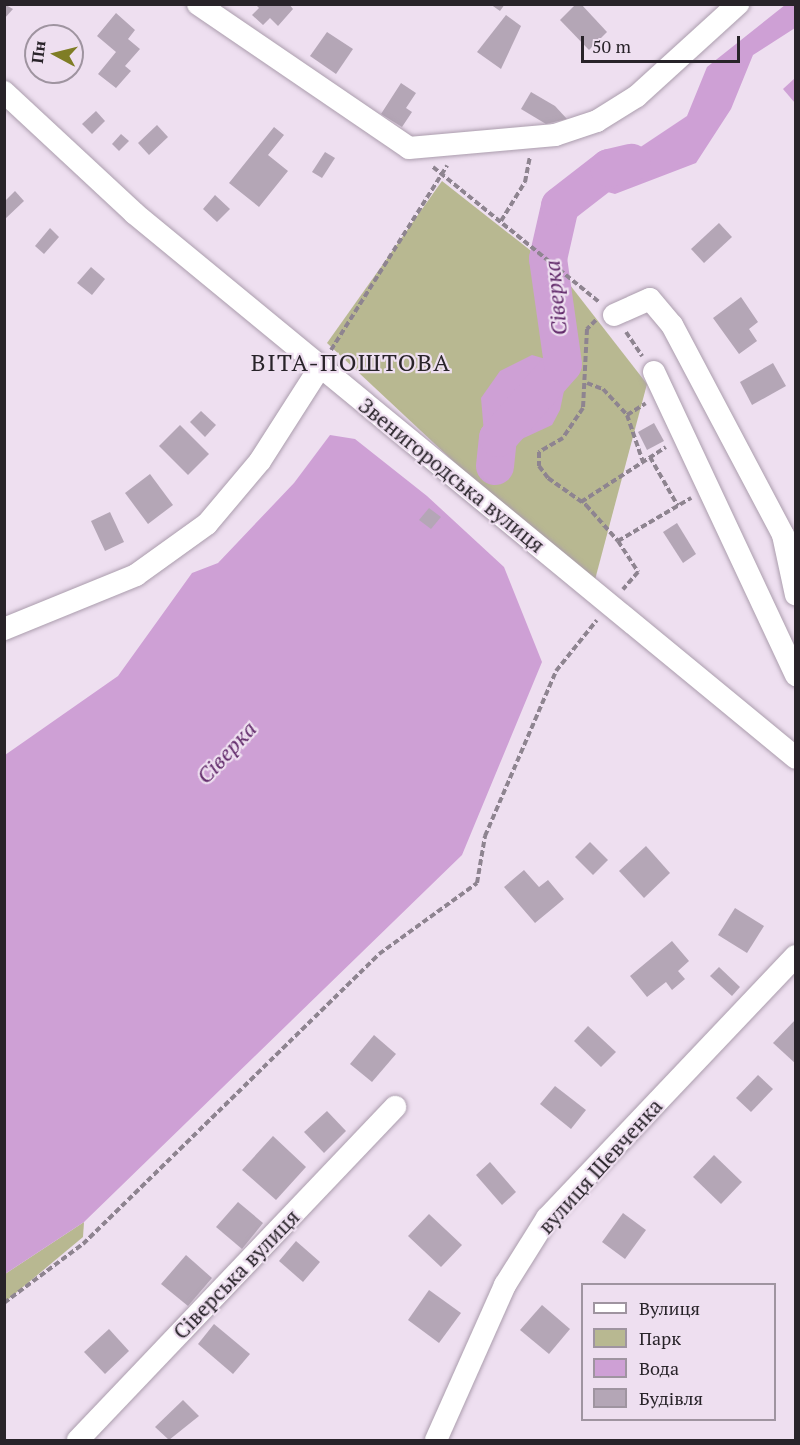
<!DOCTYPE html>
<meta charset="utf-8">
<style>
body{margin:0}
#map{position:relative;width:800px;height:1445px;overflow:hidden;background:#eedff0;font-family:"PT Serif",serif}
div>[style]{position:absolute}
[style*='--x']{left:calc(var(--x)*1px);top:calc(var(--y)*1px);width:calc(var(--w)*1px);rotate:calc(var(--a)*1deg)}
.green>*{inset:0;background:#b8b891}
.water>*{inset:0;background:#cea0d5}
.river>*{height:38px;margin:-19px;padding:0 19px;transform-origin:19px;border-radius:19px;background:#cea0d5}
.building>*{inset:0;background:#b4a6b6}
.path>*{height:4px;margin-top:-2px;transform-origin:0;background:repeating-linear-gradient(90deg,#8e8490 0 6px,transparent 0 9px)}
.roads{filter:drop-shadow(0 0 2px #ab9dad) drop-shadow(0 0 2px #ab9dad)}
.minor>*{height:22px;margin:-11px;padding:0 11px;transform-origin:11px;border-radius:11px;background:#fff}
span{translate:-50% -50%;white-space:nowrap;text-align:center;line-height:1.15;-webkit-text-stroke:4.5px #eedff0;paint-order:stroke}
.street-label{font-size:21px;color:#282329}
.water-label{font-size:22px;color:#612a6a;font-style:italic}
.quarter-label{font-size:24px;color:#282329;letter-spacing:1.5px}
.frame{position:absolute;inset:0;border:6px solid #282329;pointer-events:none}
.legend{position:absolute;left:581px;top:1283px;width:195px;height:138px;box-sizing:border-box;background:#eedff0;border:2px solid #9f94a0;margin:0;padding:8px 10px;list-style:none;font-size:18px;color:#282329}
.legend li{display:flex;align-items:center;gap:12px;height:30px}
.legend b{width:30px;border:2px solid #9f94a0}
.north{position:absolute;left:24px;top:24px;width:60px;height:60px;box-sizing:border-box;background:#eedff0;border:2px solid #9f94a0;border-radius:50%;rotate:277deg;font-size:16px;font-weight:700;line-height:24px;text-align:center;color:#282329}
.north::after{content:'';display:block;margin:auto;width:21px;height:27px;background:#7f7d25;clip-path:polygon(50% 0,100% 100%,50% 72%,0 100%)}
.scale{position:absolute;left:581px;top:36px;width:159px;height:27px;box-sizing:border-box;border:3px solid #282329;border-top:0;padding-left:8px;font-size:18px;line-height:21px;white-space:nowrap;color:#282329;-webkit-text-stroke:4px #eedff0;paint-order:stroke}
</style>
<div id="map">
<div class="green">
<div style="clip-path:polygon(442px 181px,563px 276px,647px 384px,592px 591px,327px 343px)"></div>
<div style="clip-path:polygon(84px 1222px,83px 1237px,5px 1302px,5px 1274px)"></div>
</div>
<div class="water">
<div style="clip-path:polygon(785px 5px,795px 5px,795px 28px,753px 55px,731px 109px,696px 163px,615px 194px,582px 185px,578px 170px,617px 149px,630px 154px,687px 116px,707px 67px)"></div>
<div style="clip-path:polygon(795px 78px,795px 103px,783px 89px)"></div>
<div style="clip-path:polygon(532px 355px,563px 364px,566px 381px,560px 410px,552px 425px,513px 443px,484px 433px,481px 398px,500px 371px)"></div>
<div style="clip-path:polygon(330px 435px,355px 439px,427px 496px,504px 567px,542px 662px,462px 855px,84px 1222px,5px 1274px,5px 755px,118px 676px,192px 573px,218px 563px,294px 483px)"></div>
</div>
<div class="river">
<div style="--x:495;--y:466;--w:28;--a:-84"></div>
<div style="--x:498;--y:438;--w:98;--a:-48.7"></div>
<div style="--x:563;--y:364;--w:106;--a:-98.1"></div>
<div style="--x:548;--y:259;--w:54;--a:-77.2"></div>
<div style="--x:560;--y:206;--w:62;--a:-37.8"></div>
<div style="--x:609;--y:168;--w:23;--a:-13"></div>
</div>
<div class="building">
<div style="clip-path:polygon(4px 4px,13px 9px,4px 19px)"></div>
<div style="clip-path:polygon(255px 4px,289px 4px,293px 9px,278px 26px,270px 18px,263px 25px,252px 15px,259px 8px)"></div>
<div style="clip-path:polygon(490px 4px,505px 4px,500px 11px)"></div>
<div style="clip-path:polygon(576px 4px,581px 4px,607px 32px,589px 50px,560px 20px)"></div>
<div style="clip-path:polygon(116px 13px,135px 30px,128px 39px,140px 49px,125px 66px,131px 71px,116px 88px,98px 74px,116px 52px,97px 36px)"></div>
<div style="clip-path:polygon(506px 15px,521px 26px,501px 69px,477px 52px)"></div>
<div style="clip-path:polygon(327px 32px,353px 49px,336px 74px,310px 56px)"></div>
<div style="clip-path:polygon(401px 83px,416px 93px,406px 108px,412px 112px,402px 127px,381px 114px)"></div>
<div style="clip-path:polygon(531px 92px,555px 106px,567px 119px,546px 124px,521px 109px)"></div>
<div style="clip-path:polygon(96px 111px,105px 121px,92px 134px,82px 124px)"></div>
<div style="clip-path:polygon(157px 125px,168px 137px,149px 155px,138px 143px)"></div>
<div style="clip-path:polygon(274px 127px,284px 135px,268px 155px,288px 171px,259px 207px,229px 183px)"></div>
<div style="clip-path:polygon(121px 134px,129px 141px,119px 151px,112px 144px)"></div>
<div style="clip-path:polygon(325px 152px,335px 158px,322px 178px,312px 172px)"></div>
<div style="clip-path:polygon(15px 191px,24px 201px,4px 220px,4px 202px)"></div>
<div style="clip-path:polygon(215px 195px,230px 209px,217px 222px,203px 209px)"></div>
<div style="clip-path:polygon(719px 223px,732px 237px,704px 263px,691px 249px)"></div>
<div style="clip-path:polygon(50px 228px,59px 237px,44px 254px,35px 246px)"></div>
<div style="clip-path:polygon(91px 267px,105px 279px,92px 295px,77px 283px)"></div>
<div style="clip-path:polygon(741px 297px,758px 322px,749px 329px,757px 341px,739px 354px,713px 318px)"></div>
<div style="clip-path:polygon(773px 363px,786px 386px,752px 405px,740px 382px)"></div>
<div style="clip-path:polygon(201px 411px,216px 425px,205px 437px,190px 422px)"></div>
<div style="clip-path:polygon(654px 423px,664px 441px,647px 450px,638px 432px)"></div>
<div style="clip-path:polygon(180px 425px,209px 454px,188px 475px,159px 446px)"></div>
<div style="clip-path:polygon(150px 474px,173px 505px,148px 524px,125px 493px)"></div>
<div style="clip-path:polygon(429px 508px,441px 517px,431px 529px,419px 520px)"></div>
<div style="clip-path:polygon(110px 512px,124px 542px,105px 551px,91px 521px)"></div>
<div style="clip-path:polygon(677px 523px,696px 554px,683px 563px,663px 532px)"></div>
<div style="clip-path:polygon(590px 842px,608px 860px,593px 875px,575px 857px)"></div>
<div style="clip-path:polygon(646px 846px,670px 873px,644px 898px,619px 871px)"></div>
<div style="clip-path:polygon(524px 870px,539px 887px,548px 880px,564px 899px,535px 923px,504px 887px)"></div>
<div style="clip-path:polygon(735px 908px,764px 926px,747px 953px,718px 935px)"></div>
<div style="clip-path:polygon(672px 941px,689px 961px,678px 971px,685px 979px,672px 990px,666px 982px,647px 997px,630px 976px)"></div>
<div style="clip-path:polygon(719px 967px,740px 987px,732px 996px,710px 976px)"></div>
<div style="clip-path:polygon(796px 1019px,796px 1064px,773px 1043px)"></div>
<div style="clip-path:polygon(588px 1026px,616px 1052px,601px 1067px,574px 1041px)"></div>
<div style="clip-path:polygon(374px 1035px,396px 1054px,372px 1082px,350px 1064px)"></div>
<div style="clip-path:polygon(758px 1075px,773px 1089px,751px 1112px,736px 1098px)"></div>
<div style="clip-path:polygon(555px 1086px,586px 1110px,571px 1129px,540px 1104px)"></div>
<div style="clip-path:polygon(327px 1111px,346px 1131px,324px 1153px,304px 1132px)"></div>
<div style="clip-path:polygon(273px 1136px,306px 1167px,276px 1200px,242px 1170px)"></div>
<div style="clip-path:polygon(714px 1155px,742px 1182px,721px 1204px,693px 1177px)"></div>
<div style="clip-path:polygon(490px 1162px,516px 1192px,502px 1205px,476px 1175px)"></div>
<div style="clip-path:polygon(238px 1202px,263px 1223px,242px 1249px,216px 1227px)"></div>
<div style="clip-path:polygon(623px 1213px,646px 1230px,625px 1259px,602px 1242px)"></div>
<div style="clip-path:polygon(429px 1214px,462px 1245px,441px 1267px,408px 1236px)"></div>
<div style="clip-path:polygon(296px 1241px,320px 1262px,303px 1282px,279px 1261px)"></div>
<div style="clip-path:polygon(186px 1255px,212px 1278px,188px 1306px,161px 1284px)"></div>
<div style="clip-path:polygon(429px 1290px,461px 1313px,439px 1343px,408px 1320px)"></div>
<div style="clip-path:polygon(542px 1305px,570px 1329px,549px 1354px,520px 1330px)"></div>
<div style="clip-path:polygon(214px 1324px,250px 1354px,233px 1374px,198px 1344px)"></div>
<div style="clip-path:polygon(109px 1329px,129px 1351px,105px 1374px,84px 1352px)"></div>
<div style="clip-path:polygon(183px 1400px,199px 1416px,169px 1440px,155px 1427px)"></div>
</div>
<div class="path">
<div style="--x:433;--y:167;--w:214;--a:39.1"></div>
<div style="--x:501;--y:221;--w:46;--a:-58.4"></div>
<div style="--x:525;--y:182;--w:26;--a:-79"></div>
<div style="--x:596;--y:320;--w:13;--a:135"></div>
<div style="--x:587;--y:329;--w:79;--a:92.9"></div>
<div style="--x:583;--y:408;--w:36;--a:124"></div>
<div style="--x:563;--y:438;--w:28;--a:150"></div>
<div style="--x:539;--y:452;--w:14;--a:90"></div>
<div style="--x:539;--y:466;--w:15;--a:53"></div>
<div style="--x:548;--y:478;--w:47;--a:35.4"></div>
<div style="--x:586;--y:505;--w:48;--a:48.4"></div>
<div style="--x:618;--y:541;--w:85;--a:-30.5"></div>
<div style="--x:626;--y:332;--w:29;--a:56"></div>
<div style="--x:331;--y:350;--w:218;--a:-57.8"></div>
<div style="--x:587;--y:383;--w:17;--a:21"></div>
<div style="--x:603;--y:389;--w:35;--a:47"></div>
<div style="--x:627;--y:415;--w:50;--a:71.2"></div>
<div style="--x:627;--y:415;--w:22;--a:-32"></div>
<div style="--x:650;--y:457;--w:56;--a:60.3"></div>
<div style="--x:581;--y:502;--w:101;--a:-32.9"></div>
<div style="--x:618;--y:541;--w:37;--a:57"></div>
<div style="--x:638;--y:572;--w:23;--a:131"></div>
<div style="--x:4;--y:1303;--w:99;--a:-36.8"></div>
<div style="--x:83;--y:1244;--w:414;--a:-44.4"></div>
<div style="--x:379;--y:954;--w:121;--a:-35.9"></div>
<div style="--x:477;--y:883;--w:48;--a:-80.3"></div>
<div style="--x:485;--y:836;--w:180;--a:-66.7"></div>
<div style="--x:556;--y:671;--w:65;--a:-51.2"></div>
</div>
<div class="roads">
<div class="minor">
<div style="--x:198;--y:4;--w:255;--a:34.3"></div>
<div style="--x:409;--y:148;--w:147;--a:-5.1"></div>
<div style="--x:555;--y:135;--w:44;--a:-18.4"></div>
<div style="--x:597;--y:121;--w:47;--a:-32"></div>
<div style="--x:637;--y:96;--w:137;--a:-42.3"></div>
<div style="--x:4;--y:92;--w:178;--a:42.9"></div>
<div style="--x:134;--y:213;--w:857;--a:39.46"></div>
<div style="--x:614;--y:315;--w:39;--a:-24"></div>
<div style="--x:650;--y:299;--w:34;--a:50"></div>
<div style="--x:672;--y:325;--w:238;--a:62.1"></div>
<div style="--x:783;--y:535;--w:61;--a:77.8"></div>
<div style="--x:654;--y:372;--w:335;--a:64.9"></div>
<div style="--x:4;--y:629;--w:143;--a:-22.2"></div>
<div style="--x:136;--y:575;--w:87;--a:-35.7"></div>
<div style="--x:207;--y:524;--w:82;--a:-49.9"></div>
<div style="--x:260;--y:461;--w:112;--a:-57.4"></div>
<div style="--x:78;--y:1440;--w:460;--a:-46.4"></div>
<div style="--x:436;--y:1440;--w:170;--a:-66"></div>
<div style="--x:505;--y:1285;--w:79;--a:-57.9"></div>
<div style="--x:547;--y:1218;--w:361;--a:-46.5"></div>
</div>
</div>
<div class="street-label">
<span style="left:452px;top:475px;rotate:39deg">Звенигородська вулиця</span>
<span style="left:600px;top:1166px;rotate:-48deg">вулиця Шевченка</span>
<span style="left:236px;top:1274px;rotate:-46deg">Сіверська вулиця</span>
</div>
<div class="water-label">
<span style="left:555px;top:298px;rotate:-96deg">Сіверка</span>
<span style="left:226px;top:752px;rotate:-47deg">Сіверка</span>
</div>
<div class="quarter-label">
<span style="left:351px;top:363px">ВІТА-ПОШТОВА</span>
</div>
<div class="frame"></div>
<ul class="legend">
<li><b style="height:8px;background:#fff"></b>Вулиця</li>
<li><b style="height:16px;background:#b8b891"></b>Парк</li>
<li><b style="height:16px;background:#cea0d5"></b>Вода</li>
<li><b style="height:16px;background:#b4a6b6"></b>Будівля</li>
</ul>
<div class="north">Пн</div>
<div class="scale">50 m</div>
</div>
